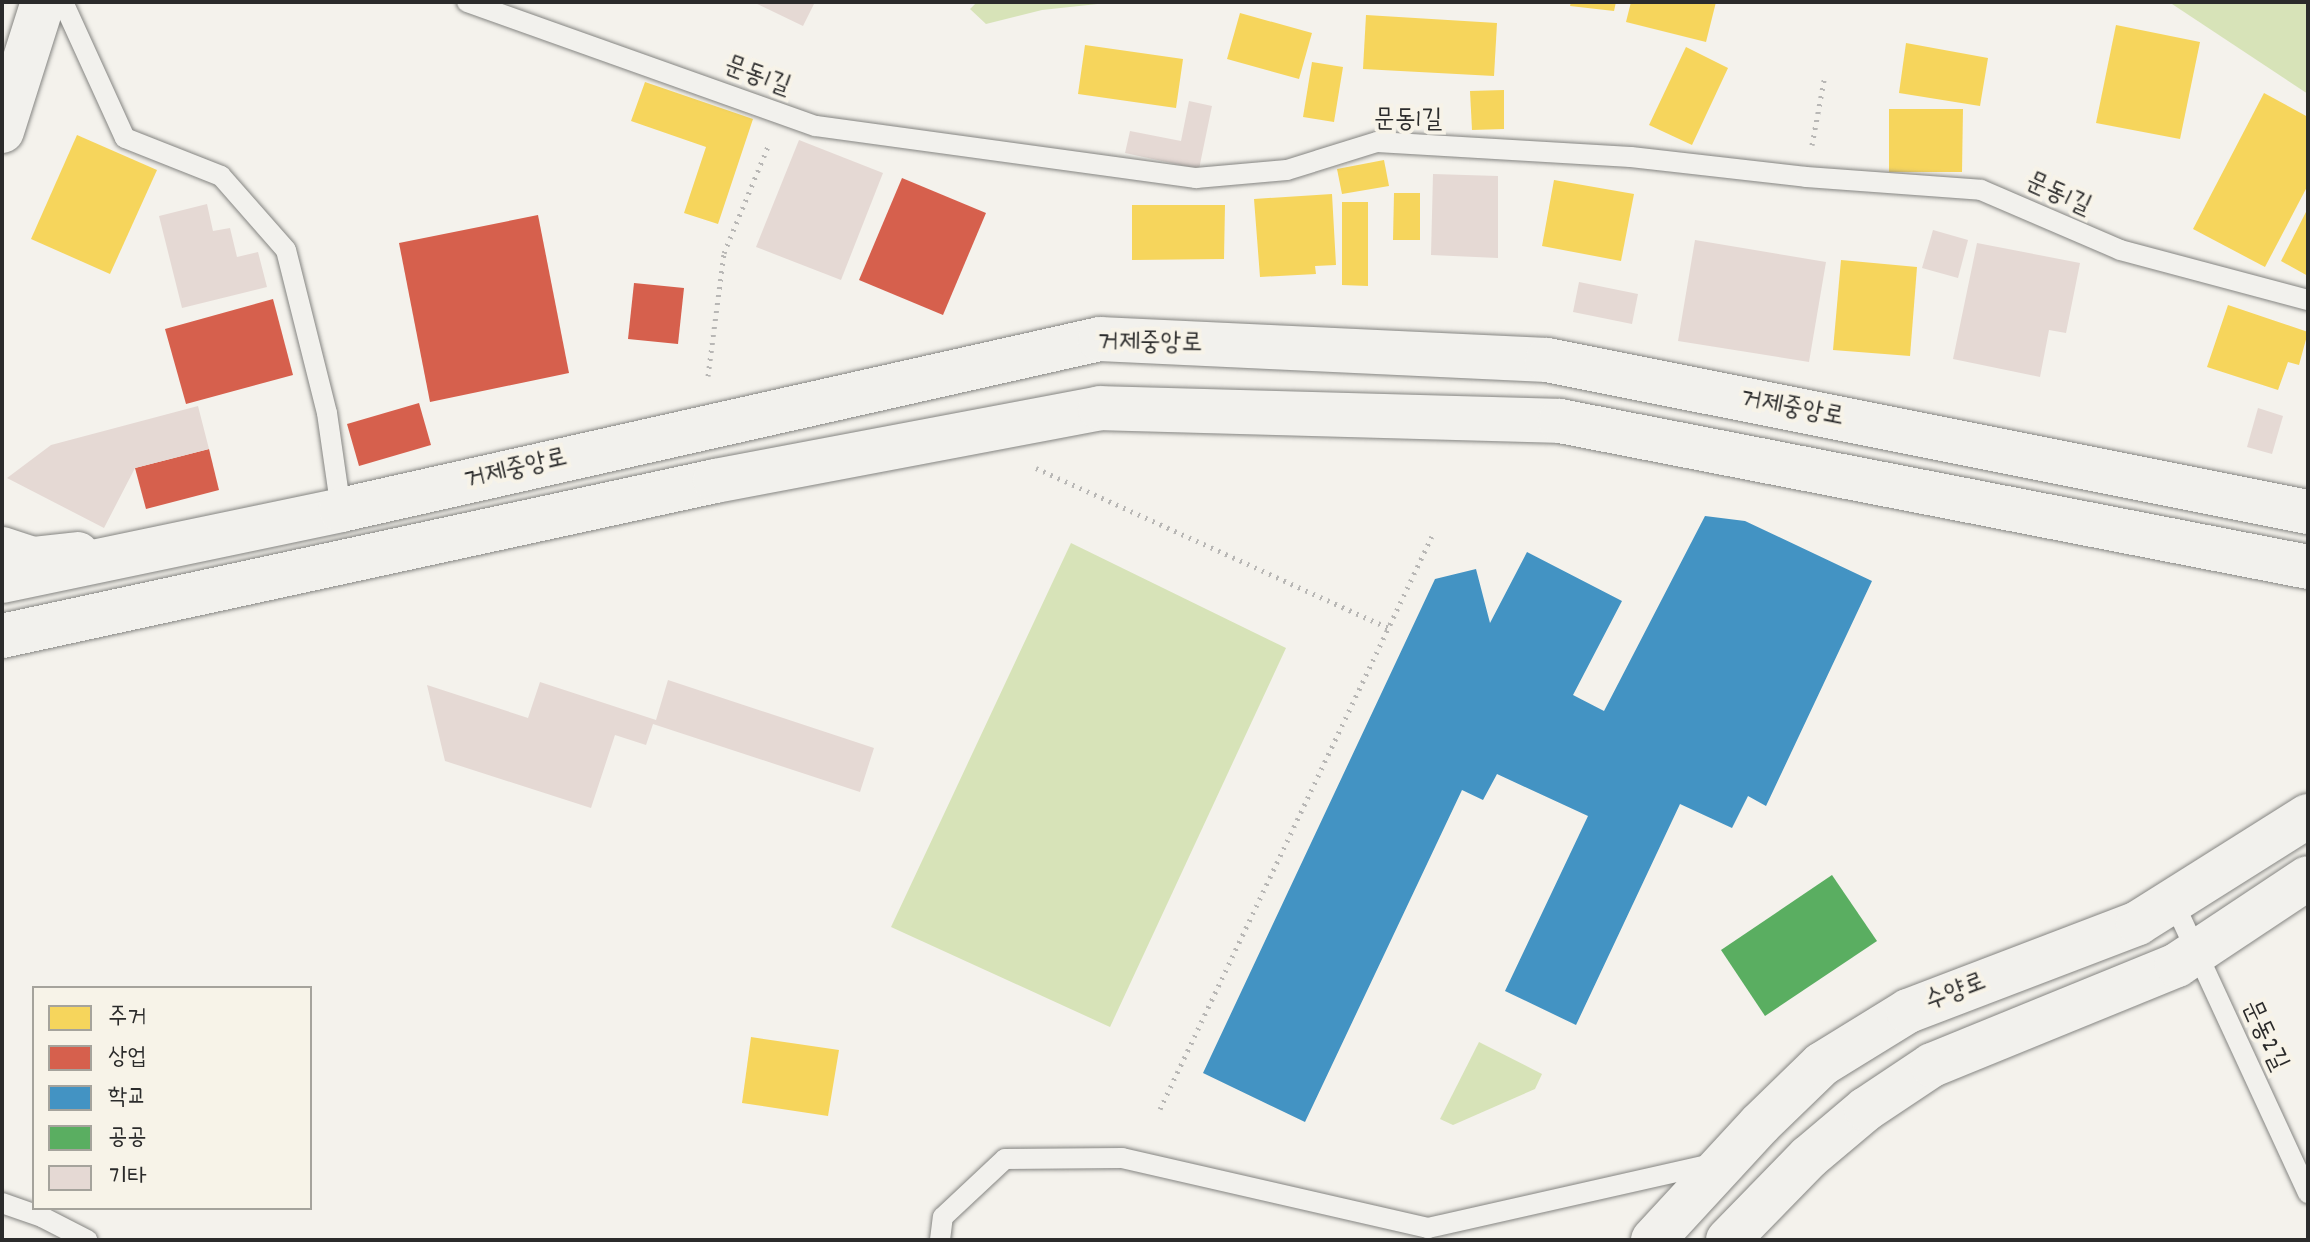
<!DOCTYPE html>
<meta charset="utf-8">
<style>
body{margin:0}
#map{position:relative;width:2310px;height:1242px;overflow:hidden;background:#f4f2ec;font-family:Dekko,"Poor Story",sans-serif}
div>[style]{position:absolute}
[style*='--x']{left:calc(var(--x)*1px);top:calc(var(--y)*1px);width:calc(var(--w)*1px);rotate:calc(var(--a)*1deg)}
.green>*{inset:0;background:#d7e3b8}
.homes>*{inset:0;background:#f6d55c}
.shops>*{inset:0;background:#d6604d}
.schools>*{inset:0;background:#4393c3}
.public>*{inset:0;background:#5aae61}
.building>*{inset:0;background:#e5d9d4}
.path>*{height:5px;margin-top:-2.5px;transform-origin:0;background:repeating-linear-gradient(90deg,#b8b7b5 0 2px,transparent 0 8px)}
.roads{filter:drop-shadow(0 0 2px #858582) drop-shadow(0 0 2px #858582)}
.service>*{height:20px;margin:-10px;padding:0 10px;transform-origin:10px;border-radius:10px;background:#f2f1ed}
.tertiary>*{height:44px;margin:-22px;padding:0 22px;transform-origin:22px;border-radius:22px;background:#f2f1ed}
.secondary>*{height:44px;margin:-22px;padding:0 22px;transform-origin:22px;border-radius:22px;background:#f2f1ed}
span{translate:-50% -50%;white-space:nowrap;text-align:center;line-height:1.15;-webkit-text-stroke:8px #f7f3e8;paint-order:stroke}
.street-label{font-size:26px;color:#2b2b2b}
.frame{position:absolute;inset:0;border:4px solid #2b2b2b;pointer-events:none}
.legend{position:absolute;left:32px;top:986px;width:280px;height:224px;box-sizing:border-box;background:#f7f3e8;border:2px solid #a5a39c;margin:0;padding:10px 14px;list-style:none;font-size:24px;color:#2b2b2b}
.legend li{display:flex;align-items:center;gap:16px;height:40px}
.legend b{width:40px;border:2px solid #a5a39c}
</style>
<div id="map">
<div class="green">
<div style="clip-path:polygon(977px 2px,1116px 2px,1042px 10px,986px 24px,970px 9px)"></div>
<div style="clip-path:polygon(2169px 2px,2308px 2px,2308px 94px)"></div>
<div style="clip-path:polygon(1071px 543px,1286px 648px,1110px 1027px,891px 927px)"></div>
<div style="clip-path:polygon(1479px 1042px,1542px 1074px,1535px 1089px,1453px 1125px,1440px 1119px)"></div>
</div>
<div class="homes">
<div style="clip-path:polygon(1571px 2px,1616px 2px,1614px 11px,1570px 6px)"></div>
<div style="clip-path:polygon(1631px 2px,1716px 2px,1706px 42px,1626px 22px)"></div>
<div style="clip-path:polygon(1240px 13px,1312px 33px,1299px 79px,1227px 59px)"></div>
<div style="clip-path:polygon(1366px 15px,1497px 23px,1494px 76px,1363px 69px)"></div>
<div style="clip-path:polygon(2116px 25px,2200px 42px,2180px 139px,2096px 123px)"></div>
<div style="clip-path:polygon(1906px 43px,1988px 58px,1980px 106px,1899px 93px)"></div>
<div style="clip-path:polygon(1085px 45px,1183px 59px,1176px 108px,1078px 94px)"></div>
<div style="clip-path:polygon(1686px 47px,1728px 68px,1692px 145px,1649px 125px)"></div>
<div style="clip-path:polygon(1312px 62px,1343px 67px,1334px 122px,1303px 117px)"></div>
<div style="clip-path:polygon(645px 82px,753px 119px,718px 224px,684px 213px,706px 147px,631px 121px)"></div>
<div style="clip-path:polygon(1504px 90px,1504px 129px,1472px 130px,1470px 91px)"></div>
<div style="clip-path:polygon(2264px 93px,2308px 117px,2308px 185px,2265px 267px,2193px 229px)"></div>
<div style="clip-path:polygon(1889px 109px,1963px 109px,1962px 172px,1889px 172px)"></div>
<div style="clip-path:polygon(77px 135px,157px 170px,110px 274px,31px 239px)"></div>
<div style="clip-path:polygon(1384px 160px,1389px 186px,1342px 194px,1337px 169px)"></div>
<div style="clip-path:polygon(1554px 180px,1634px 194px,1621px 261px,1542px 246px)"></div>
<div style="clip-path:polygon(1394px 193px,1420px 193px,1420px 240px,1393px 240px)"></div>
<div style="clip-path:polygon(1332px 194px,1336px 265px,1315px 266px,1316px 274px,1260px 277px,1254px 199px)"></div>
<div style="clip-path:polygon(1342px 202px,1368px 202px,1368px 286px,1342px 285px)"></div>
<div style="clip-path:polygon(1132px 205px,1225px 205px,1224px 259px,1132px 260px)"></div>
<div style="clip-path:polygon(2308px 208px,2308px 276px,2281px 261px)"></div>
<div style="clip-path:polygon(1841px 260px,1917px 267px,1910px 356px,1833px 350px)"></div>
<div style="clip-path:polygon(2228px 305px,2308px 332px,2299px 365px,2288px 362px,2278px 390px,2207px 367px)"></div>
<div style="clip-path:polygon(751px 1037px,839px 1050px,828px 1116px,742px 1103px)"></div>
</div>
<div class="shops">
<div style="clip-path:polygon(902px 178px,986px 213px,943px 315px,859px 280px)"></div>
<div style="clip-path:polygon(538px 215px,569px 373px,430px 402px,399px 243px)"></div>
<div style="clip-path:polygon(634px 283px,684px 288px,678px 344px,628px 339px)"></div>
<div style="clip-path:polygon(273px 299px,293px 375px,186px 404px,165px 329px)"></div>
<div style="clip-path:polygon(419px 403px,431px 445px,359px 466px,347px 424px)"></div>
<div style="clip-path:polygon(209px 449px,219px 490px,146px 509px,135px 468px)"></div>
</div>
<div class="schools">
<div style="clip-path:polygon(1705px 516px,1745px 521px,1872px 581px,1766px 806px,1748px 796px,1732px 828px,1680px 804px,1576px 1025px,1505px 991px,1588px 816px,1497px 774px,1483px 800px,1462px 790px,1305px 1122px,1203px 1073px,1435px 579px,1476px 569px,1490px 623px,1527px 552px,1622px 601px,1573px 695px,1604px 711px)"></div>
</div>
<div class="public">
<div style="clip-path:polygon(1832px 875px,1877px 941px,1765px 1016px,1721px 950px)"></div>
</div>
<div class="building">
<div style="clip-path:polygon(753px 2px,815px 2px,803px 26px)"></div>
<div style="clip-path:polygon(1189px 101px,1212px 106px,1199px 169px,1125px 153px,1130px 131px,1181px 141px)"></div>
<div style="clip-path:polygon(799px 140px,883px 173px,841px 280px,756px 247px)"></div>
<div style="clip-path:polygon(1433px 174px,1498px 176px,1498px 258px,1431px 255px)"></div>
<div style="clip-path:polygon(207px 204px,213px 231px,230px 228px,237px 257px,258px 252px,267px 287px,182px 308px,159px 216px)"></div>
<div style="clip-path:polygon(1933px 230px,1968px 240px,1958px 278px,1922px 268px)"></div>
<div style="clip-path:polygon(1695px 240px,1826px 262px,1809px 362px,1678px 341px)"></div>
<div style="clip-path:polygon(1977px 243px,2080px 263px,2066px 333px,2049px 330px,2040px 377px,1953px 359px)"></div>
<div style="clip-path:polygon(1579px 282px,1638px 294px,1632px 324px,1573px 312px)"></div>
<div style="clip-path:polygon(198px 406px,209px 449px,135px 468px,104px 528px,7px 478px,51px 445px)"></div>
<div style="clip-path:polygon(2258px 408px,2283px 416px,2272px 454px,2247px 447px)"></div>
<div style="clip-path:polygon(668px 680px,874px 748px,860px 792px,653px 724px,646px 745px,615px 735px,591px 808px,445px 761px,427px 685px,528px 718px,540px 682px,656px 720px)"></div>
</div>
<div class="path">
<div style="--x:1812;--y:145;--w:71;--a:-79.5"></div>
<div style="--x:708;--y:376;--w:124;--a:-82.6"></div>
<div style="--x:724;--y:253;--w:116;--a:-67.6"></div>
<div style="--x:1036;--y:468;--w:387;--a:24.4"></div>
<div style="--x:1160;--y:1109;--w:634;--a:-64.61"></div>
</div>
<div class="roads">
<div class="service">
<div style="--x:63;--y:2;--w:149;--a:65.5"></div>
<div style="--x:125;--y:138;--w:103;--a:21.6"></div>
<div style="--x:221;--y:176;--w:98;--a:48.7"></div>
<div style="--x:286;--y:250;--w:168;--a:75.9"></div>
<div style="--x:327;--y:413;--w:98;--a:81.8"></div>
<div style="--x:467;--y:2;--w:370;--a:19.6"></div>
<div style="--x:816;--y:126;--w:384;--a:7.8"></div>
<div style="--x:1196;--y:178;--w:91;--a:-5"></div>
<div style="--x:1287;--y:170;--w:94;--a:-17.3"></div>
<div style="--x:1377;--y:142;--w:254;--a:3.4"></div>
<div style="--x:1631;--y:157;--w:176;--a:6.5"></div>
<div style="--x:1806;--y:177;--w:175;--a:4.2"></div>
<div style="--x:1981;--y:190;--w:151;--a:23.3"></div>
<div style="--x:2120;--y:250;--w:195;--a:14.9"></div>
<div style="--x:2173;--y:901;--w:322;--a:65.2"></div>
<div style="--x:2;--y:1203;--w:42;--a:19.3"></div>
<div style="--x:42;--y:1217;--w:51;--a:27.1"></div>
<div style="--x:940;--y:1240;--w:23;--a:-83"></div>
<div style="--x:943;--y:1217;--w:85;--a:-43.1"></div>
<div style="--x:1005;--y:1159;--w:117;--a:-0.5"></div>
<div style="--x:1122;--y:1158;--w:314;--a:12.9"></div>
<div style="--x:1428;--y:1228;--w:292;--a:-12.7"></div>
</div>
<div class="tertiary">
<div style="--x:2;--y:131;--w:135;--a:-72.4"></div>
<div style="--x:2;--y:549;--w:32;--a:18"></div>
<div style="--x:32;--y:559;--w:46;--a:-6.2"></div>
<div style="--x:1653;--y:1240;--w:158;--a:-47.3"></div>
<div style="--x:1760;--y:1124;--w:86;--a:-44.1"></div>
<div style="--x:1822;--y:1064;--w:101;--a:-31.6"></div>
<div style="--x:1908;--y:1011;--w:246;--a:-20.9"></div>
<div style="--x:2138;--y:923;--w:201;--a:-32.2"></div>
<div style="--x:1728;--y:1240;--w:116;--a:-45.7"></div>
<div style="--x:1809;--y:1157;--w:75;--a:-40.1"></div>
<div style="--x:1866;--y:1109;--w:79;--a:-33.7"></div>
<div style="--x:1932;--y:1065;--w:265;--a:-22.2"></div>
<div style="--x:2177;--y:965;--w:157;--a:-33.6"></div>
</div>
<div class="secondary">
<div style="--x:2;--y:581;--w:346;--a:-11.8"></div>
<div style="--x:341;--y:510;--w:778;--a:-12.7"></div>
<div style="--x:1100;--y:339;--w:447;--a:2.7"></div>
<div style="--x:1547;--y:360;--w:776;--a:11.3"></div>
<div style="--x:2;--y:636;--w:730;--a:-12.26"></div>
<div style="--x:715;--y:481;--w:392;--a:-10.7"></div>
<div style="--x:1100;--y:408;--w:460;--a:1.6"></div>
<div style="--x:1560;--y:421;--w:762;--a:11.04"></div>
</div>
</div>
<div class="street-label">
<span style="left:757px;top:77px;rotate:20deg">문동1길</span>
<span style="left:1408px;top:121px">문동1길</span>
<span style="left:2058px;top:195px;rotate:24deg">문동1길</span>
<span style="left:1150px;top:344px;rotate:1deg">거제중앙로</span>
<span style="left:1792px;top:409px;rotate:11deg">거제중앙로</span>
<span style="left:516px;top:470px;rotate:-13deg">거제중앙로</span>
<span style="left:1956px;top:993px;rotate:-21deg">수양로</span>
<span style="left:2264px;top:1036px;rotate:65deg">문동2길</span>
</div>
<div class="frame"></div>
<ul class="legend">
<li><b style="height:22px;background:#f6d55c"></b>주거</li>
<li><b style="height:22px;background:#d6604d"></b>상업</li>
<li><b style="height:22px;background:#4393c3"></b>학교</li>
<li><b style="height:22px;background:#5aae61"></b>공공</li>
<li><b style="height:22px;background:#e5d9d4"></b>기타</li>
</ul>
</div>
